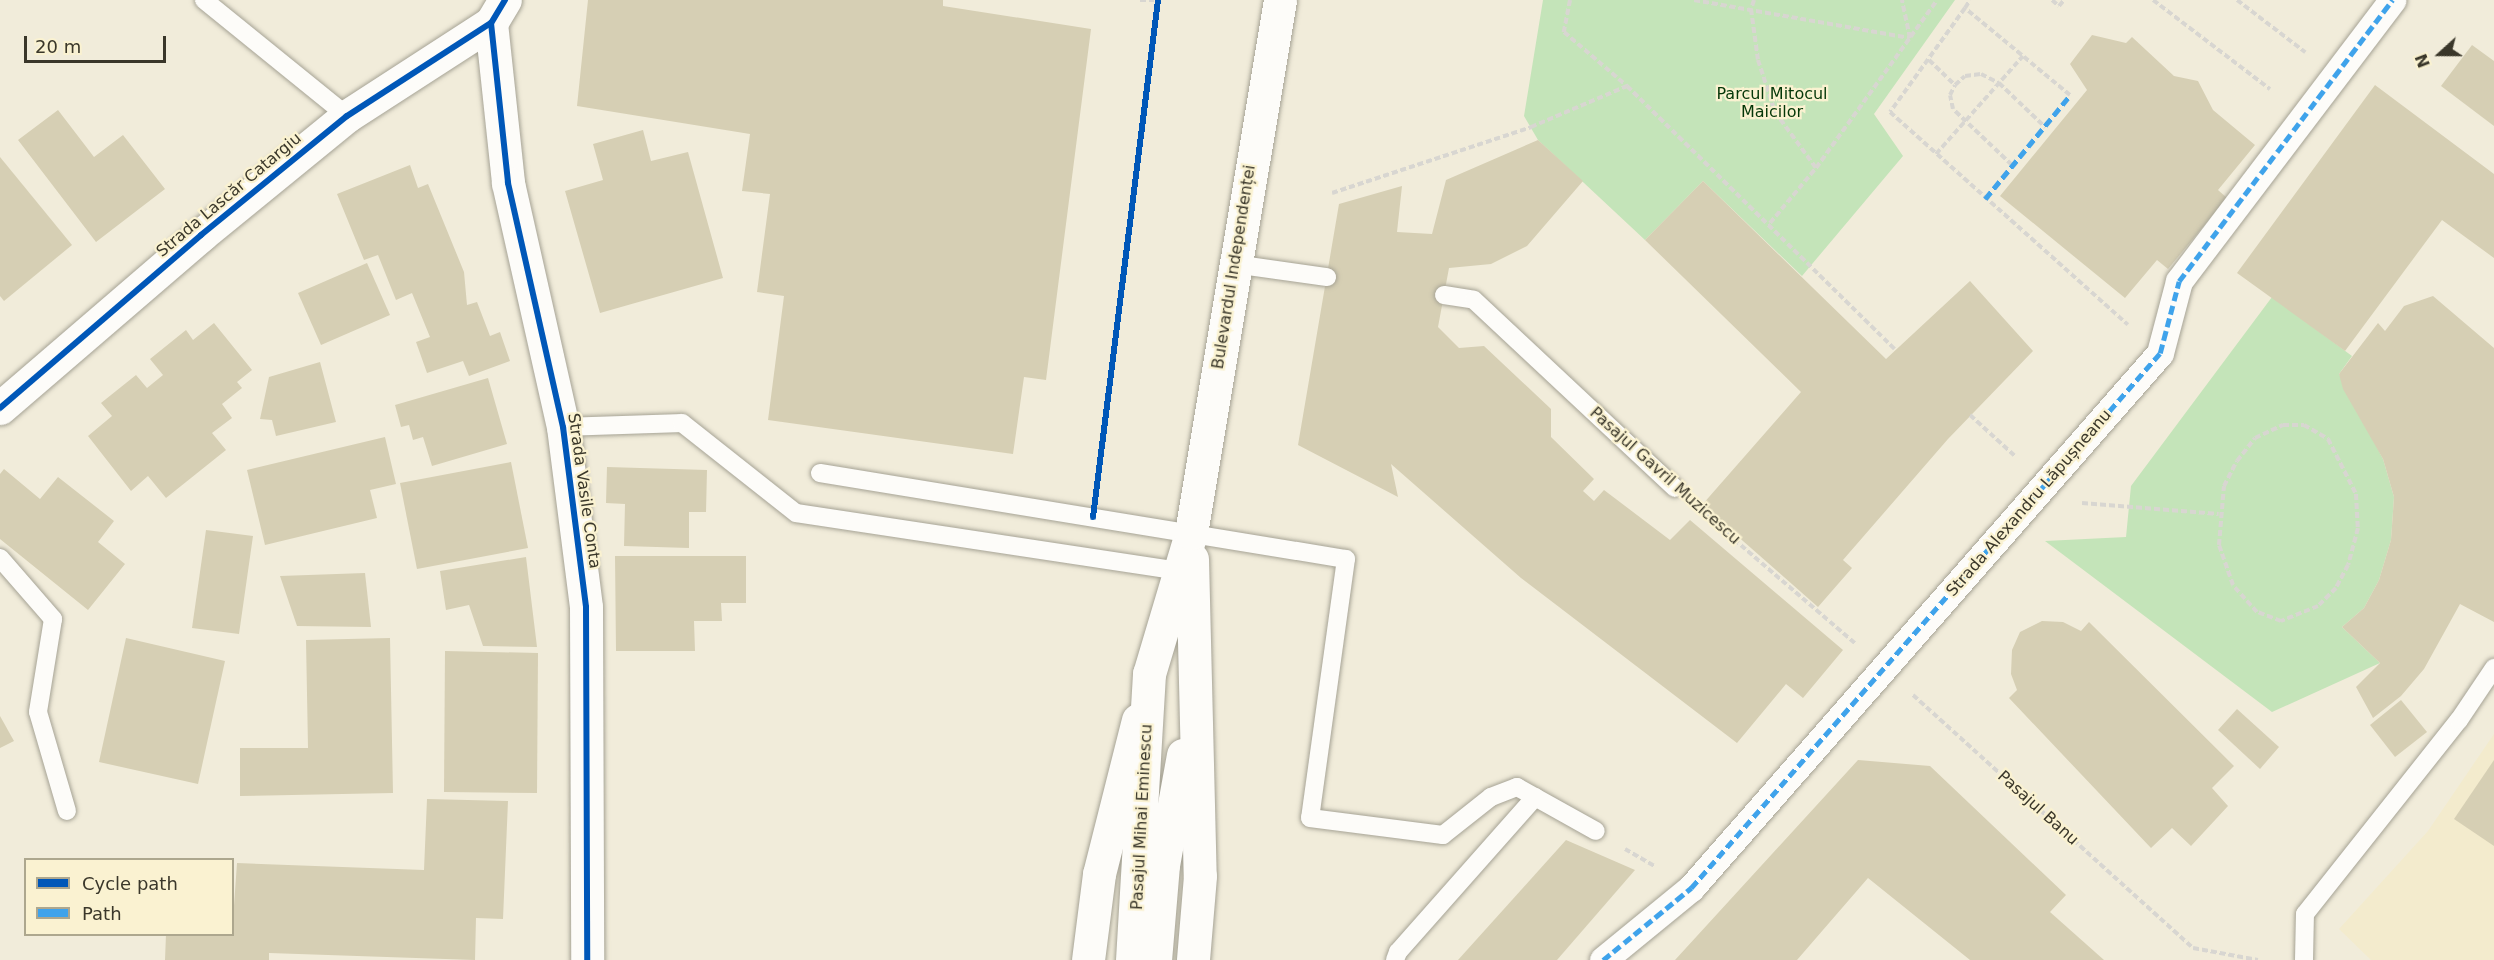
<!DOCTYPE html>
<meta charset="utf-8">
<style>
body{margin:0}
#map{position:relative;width:2494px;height:960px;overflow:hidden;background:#f1ecda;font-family:"DejaVu Sans",sans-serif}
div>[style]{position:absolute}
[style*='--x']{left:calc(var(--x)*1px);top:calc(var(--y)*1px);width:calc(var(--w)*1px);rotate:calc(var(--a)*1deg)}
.built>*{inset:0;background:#f3ebcd}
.green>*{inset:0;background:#c4e4b9}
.building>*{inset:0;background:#d6cfb4}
.path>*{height:4px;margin-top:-2px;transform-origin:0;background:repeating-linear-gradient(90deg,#d8d6d1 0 6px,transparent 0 9px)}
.roads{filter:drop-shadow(0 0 2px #a6a395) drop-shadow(0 0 2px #a6a395)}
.service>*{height:18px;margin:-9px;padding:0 9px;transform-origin:9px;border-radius:9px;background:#fdfcf9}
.pedestrian>*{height:27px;margin:-13.5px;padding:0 13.5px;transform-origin:13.5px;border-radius:13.5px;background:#fdfcf9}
.minor>*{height:33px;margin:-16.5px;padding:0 16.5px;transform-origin:16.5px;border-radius:16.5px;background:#fdfcf9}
.tertiary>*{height:33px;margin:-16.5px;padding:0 16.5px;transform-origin:16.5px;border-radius:16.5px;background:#fdfcf9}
.secondary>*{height:33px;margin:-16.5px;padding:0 16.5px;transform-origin:16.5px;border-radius:16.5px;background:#fdfcf9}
.primary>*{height:33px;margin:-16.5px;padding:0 16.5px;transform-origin:16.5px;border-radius:16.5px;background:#fdfcf9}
.quiet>*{height:4.5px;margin-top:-2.25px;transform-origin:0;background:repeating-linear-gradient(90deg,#3fa3eb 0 9px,transparent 0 13.5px)}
.cycleway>*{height:6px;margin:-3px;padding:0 3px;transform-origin:3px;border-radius:3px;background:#0057b8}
span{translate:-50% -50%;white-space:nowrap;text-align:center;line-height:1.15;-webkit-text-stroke:4.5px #faf2d1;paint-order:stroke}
.park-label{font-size:16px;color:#043708}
.street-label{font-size:16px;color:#3a372a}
.legend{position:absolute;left:24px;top:858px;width:210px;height:78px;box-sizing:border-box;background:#faf2d1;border:2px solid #ada78e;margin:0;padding:8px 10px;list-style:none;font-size:18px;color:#3a372a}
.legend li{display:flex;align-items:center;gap:12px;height:30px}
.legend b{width:30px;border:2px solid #ada78e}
.north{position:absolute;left:2410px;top:24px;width:60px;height:60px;-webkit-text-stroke:4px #faf2d1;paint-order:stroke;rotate:249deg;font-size:16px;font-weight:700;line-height:24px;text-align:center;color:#3a372a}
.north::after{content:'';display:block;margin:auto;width:21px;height:27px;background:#3a372a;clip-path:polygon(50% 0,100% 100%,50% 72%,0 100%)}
.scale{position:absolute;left:24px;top:36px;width:142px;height:27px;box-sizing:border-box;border:3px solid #3a372a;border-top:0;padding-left:8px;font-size:18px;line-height:21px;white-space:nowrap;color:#3a372a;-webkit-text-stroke:4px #faf2d1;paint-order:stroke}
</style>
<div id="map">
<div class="built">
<div style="clip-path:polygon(2494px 734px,2494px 960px,2371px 960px,2339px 929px,2428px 831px)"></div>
</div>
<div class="green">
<div style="clip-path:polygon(1543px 0,1955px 0,1874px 114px,1903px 156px,1802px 276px,1703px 181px,1645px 240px,1538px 140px,1524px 116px)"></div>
<div style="clip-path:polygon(2272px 297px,2352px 356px,2339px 374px,2383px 459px,2394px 497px,2391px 540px,2379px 580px,2364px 608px,2342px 627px,2380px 663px,2272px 712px,2045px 541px,2126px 537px,2131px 486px)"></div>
</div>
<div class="building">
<div style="clip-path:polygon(588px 0,943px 0,943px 6px,1091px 29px,1046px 380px,1024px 377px,1013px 454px,768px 420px,784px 296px,757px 292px,770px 194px,742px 191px,750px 134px,577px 106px)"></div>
<div style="clip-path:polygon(2092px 35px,2126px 43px,2132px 37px,2174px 76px,2198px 81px,2213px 110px,2255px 145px,2218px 190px,2227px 198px,2168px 269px,2157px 260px,2125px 298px,2000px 196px,2087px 90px,2070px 64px)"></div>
<div style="clip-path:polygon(2472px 45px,2494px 61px,2494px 126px,2441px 86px)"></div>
<div style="clip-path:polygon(2375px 85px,2494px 174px,2494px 258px,2442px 220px,2345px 351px,2237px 273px)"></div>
<div style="clip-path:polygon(58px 110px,94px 157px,123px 135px,165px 189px,96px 242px,18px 140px)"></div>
<div style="clip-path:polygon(643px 130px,651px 161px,688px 152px,723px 278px,600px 313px,565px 191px,603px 180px,593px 144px)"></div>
<div style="clip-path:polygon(1538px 140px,1583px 181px,1527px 246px,1491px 264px,1449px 268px,1438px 327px,1459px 348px,1484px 346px,1551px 409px,1551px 437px,1594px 479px,1583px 491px,1594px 501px,1604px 490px,1670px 540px,1690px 520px,1843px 650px,1803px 698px,1786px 684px,1737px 743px,1521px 578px,1391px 464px,1398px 497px,1298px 445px,1339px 204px,1402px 186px,1397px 232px,1432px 234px,1446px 180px)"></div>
<div style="clip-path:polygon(0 157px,72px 245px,4px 301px,0 296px)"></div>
<div style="clip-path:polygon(410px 165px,418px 188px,428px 184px,464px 272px,467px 305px,477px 302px,490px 336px,500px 332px,510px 361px,469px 376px,463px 361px,427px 373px,416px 342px,430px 337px,412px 293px,396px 300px,378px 255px,364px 260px,337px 194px)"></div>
<div style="clip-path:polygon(1703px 181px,1886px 359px,1970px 281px,2033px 351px,1948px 439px,1843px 560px,1852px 568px,1818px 607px,1702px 505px,1801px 392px,1645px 240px)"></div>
<div style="clip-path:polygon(367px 263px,390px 315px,321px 345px,298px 293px)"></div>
<div style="clip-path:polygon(2433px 296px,2494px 348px,2494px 622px,2460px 604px,2424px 669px,2401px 696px,2373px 718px,2356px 687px,2380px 663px,2342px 627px,2364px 608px,2379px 580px,2391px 540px,2394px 497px,2383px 459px,2343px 389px,2339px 374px,2378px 323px,2385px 331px,2404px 306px)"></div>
<div style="clip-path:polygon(214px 323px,252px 370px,237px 382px,242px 388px,222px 404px,232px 418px,212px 433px,226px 450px,166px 498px,148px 476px,131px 491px,88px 436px,112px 416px,101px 403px,136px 375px,147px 388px,163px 375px,150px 359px,186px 330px,193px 340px)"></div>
<div style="clip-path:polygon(320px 362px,336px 422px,276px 436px,272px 420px,260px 419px,269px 377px)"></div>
<div style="clip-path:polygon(488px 378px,507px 444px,432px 466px,423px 437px,413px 440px,409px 425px,401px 427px,395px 405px)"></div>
<div style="clip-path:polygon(385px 437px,396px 484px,370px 490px,377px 518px,265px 545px,247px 470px)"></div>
<div style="clip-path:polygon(511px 462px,528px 548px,417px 569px,400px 483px)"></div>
<div style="clip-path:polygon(607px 467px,707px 470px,706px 512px,689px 512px,689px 548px,624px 546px,625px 504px,606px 503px)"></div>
<div style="clip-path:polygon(4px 469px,40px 499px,58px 477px,114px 521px,98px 542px,125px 564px,88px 610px,0 539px,0 474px)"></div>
<div style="clip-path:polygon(206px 530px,253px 536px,239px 634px,192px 628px)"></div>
<div style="clip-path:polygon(615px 556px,746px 556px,746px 603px,721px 603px,722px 621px,694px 621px,695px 651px,616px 651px)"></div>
<div style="clip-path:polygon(526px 557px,537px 647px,483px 646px,469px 605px,446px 610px,440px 571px)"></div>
<div style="clip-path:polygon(365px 573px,371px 627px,297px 626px,280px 576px)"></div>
<div style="clip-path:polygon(2042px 621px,2063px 622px,2081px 631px,2089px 622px,2234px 766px,2212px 788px,2228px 806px,2191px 846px,2172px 828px,2151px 848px,2009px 698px,2017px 690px,2011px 674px,2012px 650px,2020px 632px)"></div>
<div style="clip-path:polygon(126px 638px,225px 661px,198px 784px,99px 762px)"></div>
<div style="clip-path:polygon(390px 638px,393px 793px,240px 796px,240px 748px,308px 748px,306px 640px)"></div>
<div style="clip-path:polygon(445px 651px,538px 653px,537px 793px,444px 792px)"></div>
<div style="clip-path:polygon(2401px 700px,2427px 732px,2395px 757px,2370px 725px)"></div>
<div style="clip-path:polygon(2237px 709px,2279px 747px,2260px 769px,2218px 730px)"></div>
<div style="clip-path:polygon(0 716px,14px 741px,0 748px)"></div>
<div style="clip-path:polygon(1858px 760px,1930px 766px,2066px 895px,2050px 912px,2104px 960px,1970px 960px,1868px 878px,1797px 960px,1675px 960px)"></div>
<div style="clip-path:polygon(2494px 760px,2494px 846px,2454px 819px)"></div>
<div style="clip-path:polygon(427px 799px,508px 801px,503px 919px,476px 918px,475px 960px,269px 953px,269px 960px,165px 960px,166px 934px,232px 934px,237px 863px,424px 870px)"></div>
<div style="clip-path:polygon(1566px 840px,1635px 870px,1557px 960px,1458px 960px)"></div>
</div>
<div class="path">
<div style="--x:1140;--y:0;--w:14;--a:0"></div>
<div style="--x:1570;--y:0;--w:33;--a:101"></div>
<div style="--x:1564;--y:32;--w:83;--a:40.6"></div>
<div style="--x:1694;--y:0;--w:219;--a:10"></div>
<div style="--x:1910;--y:38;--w:39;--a:-102"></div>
<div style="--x:1754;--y:0;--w:9;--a:108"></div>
<div style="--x:1751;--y:9;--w:51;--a:82.2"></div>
<div style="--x:1758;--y:60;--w:55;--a:71.9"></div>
<div style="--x:1775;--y:112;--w:69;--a:53.8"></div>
<div style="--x:2052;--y:0;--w:9;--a:41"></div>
<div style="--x:2059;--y:6;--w:8;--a:-50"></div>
<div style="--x:2153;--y:0;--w:147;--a:37.3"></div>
<div style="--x:2237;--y:0;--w:86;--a:37.4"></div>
<div style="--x:1965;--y:8;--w:9;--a:-58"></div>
<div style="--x:1929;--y:60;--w:36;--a:44"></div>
<div style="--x:2070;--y:95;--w:136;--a:-140.4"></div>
<div style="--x:1965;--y:8;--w:128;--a:125.8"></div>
<div style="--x:1890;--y:112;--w:319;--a:41.8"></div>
<div style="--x:1936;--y:154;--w:131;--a:-48.4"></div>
<div style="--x:2012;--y:165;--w:81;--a:-136.5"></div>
<div style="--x:1953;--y:109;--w:14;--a:-102"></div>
<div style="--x:1950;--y:95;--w:11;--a:-63"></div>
<div style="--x:1955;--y:85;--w:13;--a:-42"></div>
<div style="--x:1965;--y:76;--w:16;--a:-7"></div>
<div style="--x:1981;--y:74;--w:20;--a:27"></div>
<div style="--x:1999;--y:83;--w:64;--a:43.7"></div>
<div style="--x:1332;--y:193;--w:210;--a:-18.3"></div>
<div style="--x:1531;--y:127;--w:104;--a:-23.1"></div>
<div style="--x:1627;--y:86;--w:375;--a:44.5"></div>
<div style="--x:1770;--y:223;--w:72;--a:-50.1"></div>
<div style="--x:1816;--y:168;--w:207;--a:-54.2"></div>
<div style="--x:1970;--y:415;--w:62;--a:42.4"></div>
<div style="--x:2283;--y:425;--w:21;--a:0"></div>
<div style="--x:2304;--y:425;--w:28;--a:30"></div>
<div style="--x:2328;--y:439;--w:62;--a:63"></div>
<div style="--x:2356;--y:494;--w:34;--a:87"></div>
<div style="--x:2358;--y:528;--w:38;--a:105"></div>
<div style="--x:2348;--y:565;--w:26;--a:118"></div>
<div style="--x:2336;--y:588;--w:25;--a:135"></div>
<div style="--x:2318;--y:606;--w:40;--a:158"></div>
<div style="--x:2281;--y:621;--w:26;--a:-159"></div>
<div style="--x:2257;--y:612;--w:36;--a:-132"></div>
<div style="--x:2233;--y:585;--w:42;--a:-109.3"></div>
<div style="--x:2219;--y:545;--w:59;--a:-85.2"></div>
<div style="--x:2224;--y:486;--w:28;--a:-63"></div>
<div style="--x:2237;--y:461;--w:29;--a:-52"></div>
<div style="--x:2255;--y:438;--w:31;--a:-25"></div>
<div style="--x:2082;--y:503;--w:137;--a:4.6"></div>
<div style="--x:1700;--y:510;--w:206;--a:40.7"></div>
<div style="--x:1913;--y:695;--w:377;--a:42.1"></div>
<div style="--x:2193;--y:948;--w:66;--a:10.5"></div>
<div style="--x:1625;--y:849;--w:34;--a:30"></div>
</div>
<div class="roads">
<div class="service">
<div style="--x:204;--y:0;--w:184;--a:39"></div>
<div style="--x:1234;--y:264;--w:94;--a:8"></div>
<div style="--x:1444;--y:295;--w:30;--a:9"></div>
<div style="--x:1474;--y:300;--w:275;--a:43.1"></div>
<div style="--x:563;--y:427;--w:119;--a:-1.9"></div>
<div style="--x:682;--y:423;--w:145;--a:38.3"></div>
<div style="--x:796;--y:513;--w:387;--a:8.6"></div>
<div style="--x:820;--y:473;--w:533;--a:9.29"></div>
<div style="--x:1346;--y:559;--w:261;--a:97.9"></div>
<div style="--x:1310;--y:818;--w:134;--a:7.3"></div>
<div style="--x:1443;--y:835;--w:61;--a:-38.4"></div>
<div style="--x:1491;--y:797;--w:28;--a:-21"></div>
<div style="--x:1517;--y:787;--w:90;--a:29.1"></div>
<div style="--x:0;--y:558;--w:81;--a:49"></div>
<div style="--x:53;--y:619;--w:94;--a:99.2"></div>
<div style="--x:38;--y:712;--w:103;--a:73.7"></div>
<div style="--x:1395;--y:960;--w:9;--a:-69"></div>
<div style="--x:1398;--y:952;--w:207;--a:-48.5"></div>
<div style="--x:2304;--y:960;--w:46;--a:-88.8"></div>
<div style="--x:2305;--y:914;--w:248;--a:-51.6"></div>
<div style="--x:2459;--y:720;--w:63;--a:-56.1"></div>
</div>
<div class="pedestrian">
<div style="--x:1603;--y:960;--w:114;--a:-39.3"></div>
<div style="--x:1691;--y:888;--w:711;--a:-48.76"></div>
<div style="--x:2160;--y:353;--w:74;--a:-75.2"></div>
<div style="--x:2179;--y:281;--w:353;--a:-52.8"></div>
</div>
<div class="minor">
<div style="--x:491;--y:23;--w:161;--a:83.9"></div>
<div style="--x:508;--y:183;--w:250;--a:77.3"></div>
<div style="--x:563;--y:427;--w:181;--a:82.7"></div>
<div style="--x:586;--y:607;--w:353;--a:89.8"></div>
</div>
<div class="tertiary">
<div style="--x:0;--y:408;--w:265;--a:-40.7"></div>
<div style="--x:201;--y:235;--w:188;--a:-39.2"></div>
<div style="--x:347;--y:116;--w:171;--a:-32.9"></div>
<div style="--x:491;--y:23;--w:27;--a:-59"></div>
</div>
<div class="secondary">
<div style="--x:1088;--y:960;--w:87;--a:-82.7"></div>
<div style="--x:1099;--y:874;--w:159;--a:-75.8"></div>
</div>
<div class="primary">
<div style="--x:1192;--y:559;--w:317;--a:88.6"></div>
<div style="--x:1200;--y:876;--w:84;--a:94.8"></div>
<div style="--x:1132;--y:960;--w:287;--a:-86.6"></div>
<div style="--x:1149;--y:674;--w:147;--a:-73.4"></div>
<div style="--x:1191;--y:533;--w:540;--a:-80.52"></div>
<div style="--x:1155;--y:960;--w:95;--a:-85.2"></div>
<div style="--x:1163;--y:865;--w:112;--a:-79.7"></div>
</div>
</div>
<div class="quiet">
<div style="--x:1985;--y:199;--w:134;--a:-50.7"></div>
<div style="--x:1603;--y:960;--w:114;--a:-39.3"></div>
<div style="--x:1691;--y:888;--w:711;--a:-48.76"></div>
<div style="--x:2160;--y:353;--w:74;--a:-75.2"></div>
<div style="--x:2179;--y:281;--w:353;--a:-52.8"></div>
</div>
<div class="cycleway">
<div style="--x:505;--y:0;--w:27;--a:121"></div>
<div style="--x:491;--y:23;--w:161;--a:83.9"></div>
<div style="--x:508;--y:183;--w:250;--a:77.3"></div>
<div style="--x:563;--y:427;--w:181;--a:82.7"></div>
<div style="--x:586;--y:607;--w:353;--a:89.8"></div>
<div style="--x:0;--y:408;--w:265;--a:-40.7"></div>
<div style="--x:201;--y:235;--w:188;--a:-39.2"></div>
<div style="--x:347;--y:116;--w:171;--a:-32.9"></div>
<div style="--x:1093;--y:517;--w:521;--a:-82.83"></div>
</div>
<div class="park-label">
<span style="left:1772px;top:103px">Parcul Mitocul<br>Maicilor</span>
</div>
<div class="street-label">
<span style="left:229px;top:195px;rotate:-40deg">Strada Lascăr Catargiu</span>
<span style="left:1234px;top:267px;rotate:-81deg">Bulevardul Independenței</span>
<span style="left:1665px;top:476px;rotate:42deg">Pasajul Gavril Muzicescu</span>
<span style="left:584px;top:491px;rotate:82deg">Strada Vasile Conta</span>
<span style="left:2029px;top:503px;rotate:-49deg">Strada Alexandru Lăpușneanu</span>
<span style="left:2038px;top:808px;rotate:42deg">Pasajul Banu</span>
<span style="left:1142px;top:817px;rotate:-87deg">Pasajul Mihai Eminescu</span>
</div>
<ul class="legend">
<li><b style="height:8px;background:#0057b8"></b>Cycle path</li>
<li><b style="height:8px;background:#3fa3eb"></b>Path</li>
</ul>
<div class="north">N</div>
<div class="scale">20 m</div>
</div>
